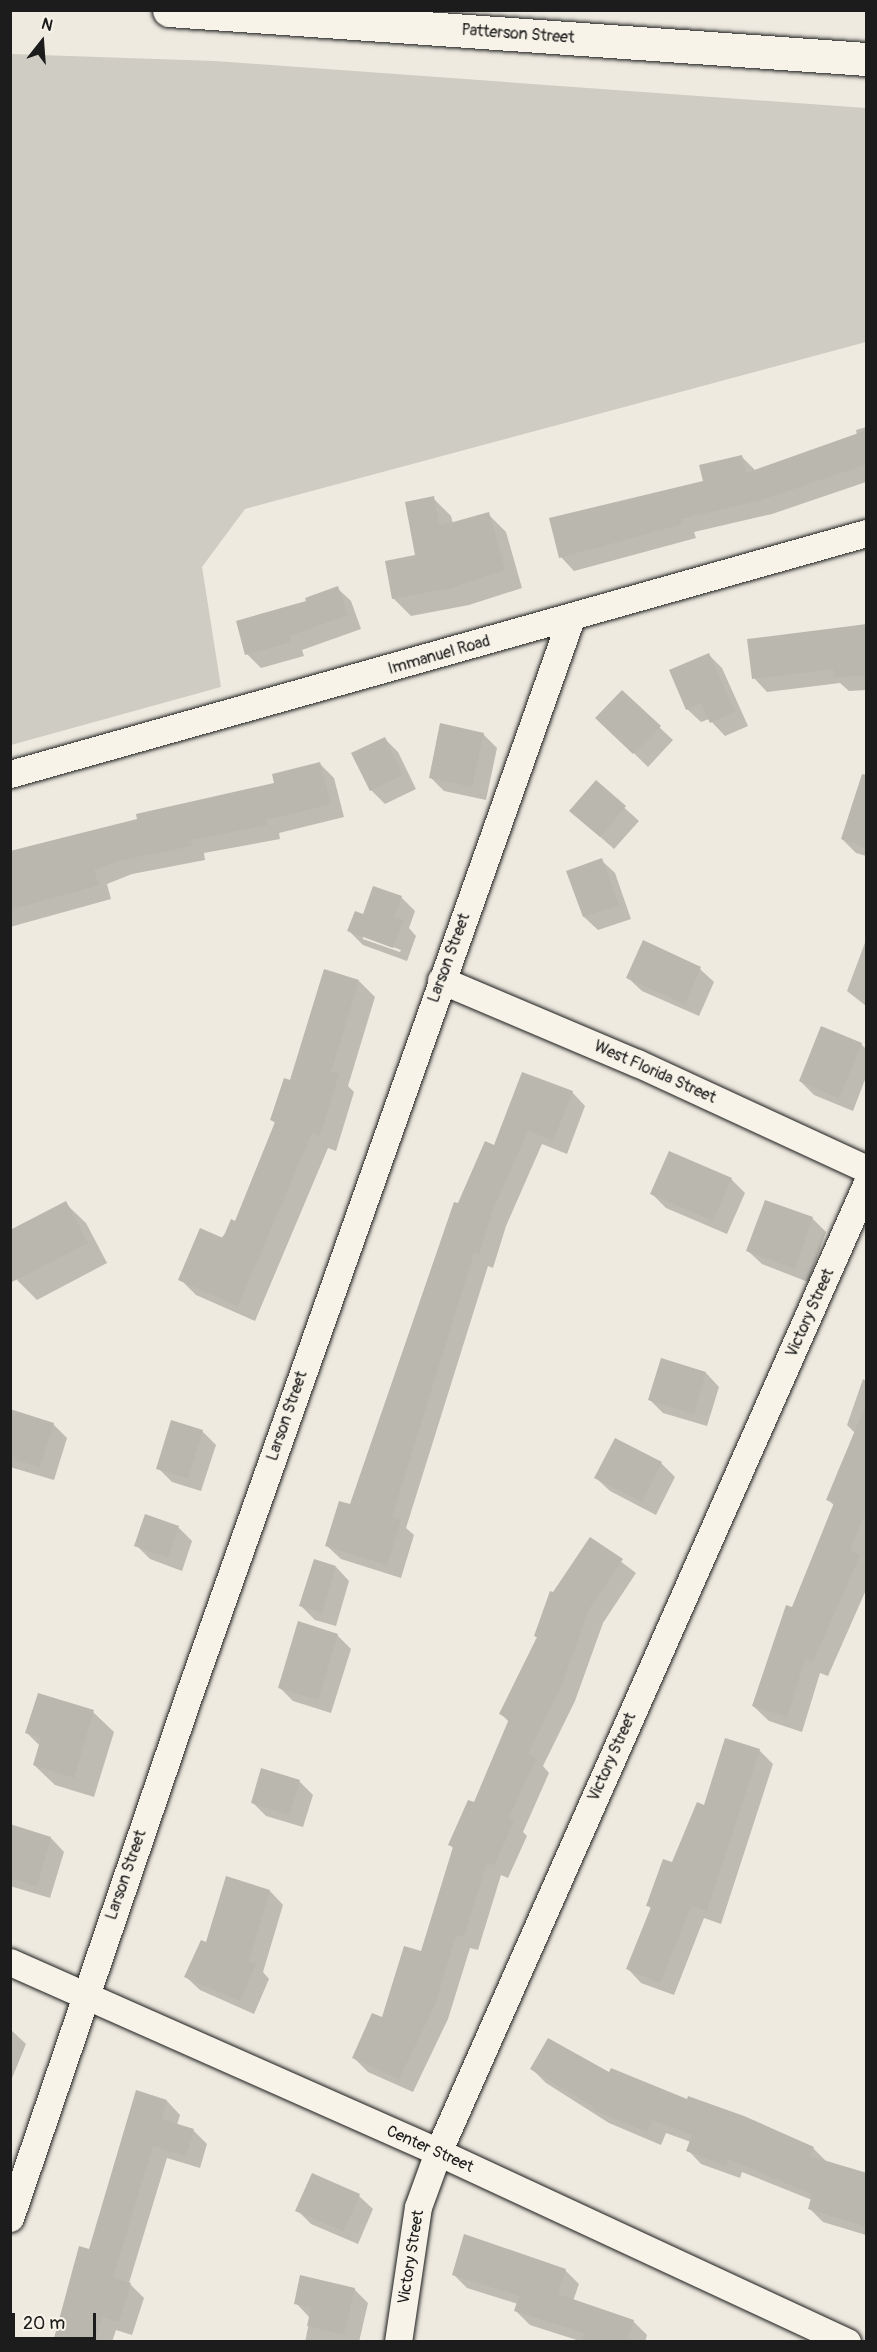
<!DOCTYPE html>
<style>
body{margin:0}
#map{position:relative;width:877px;height:2352px;overflow:hidden;background:#eeeae0;font-family:Pangolin,sans-serif}
div>[style]{position:absolute}
[style*='--x']{left:calc(var(--x)*1px);top:calc(var(--y)*1px);width:calc(var(--w)*1px);rotate:calc(var(--a)*1deg)}
.green>*{inset:0;background:#cfccc3}
.shadow>*{inset:0;background:#0003}
.building>*{inset:0;background:#bab7af}
.roads{filter:drop-shadow(0 0 2px #1c1c1c) drop-shadow(0 0 2px #1c1c1c)}
.minor>*{height:27px;margin:-13.5px;padding:0 13.5px;transform-origin:13.5px;border-radius:13.5px;background:#f7f3e8}
.secondary>*{height:33px;margin:-16.5px;padding:0 16.5px;transform-origin:16.5px;border-radius:16.5px;background:#f7f3e8}
span{translate:-50% -50%;white-space:nowrap;text-align:center;line-height:1.15;-webkit-text-stroke:4.5px #f7f3e8;paint-order:stroke}
.street-label{font-size:16px;color:#1c1c1c}
.frame{position:absolute;inset:0;border:12px solid #1c1c1c;pointer-events:none}
.north{position:absolute;left:12px;top:12px;width:60px;height:60px;-webkit-text-stroke:4px #f7f3e8;paint-order:stroke;rotate:17deg;font-size:16px;font-weight:700;line-height:24px;text-align:center;color:#1c1c1c}
.north::after{content:'';display:block;margin:auto;width:21px;height:27px;background:#1c1c1c;clip-path:polygon(50% 0,100% 100%,50% 72%,0 100%)}
.scale{position:absolute;left:12px;top:2313px;width:84px;height:27px;box-sizing:border-box;border:3px solid #1c1c1c;border-top:0;padding-left:8px;font-size:18px;line-height:21px;white-space:nowrap;color:#1c1c1c;-webkit-text-stroke:4px #f7f3e8;paint-order:stroke}
</style>
<div id="map">
<div class="green">
<div style="clip-path:polygon(11px 54px,215px 61px,866px 108px,866px 342px,245px 509px,202px 567px,221px 687px,11px 745px)"></div>
</div>
<div class="shadow">
<div style="clip-path:polygon(866px 427px,866px 482px,772px 514px,694px 532px,696px 538px,574px 571px,561px 557px,705px 482px,741px 456px,756px 471px,857px 435px,856px 430px)"></div>
<div style="clip-path:polygon(433px 498px,451px 516px,453px 524px,488px 514px,506px 532px,522px 588px,469px 605px,411px 616px,393px 598px,417px 556px)"></div>
<div style="clip-path:polygon(337px 588px,351px 601px,361px 629px,302px 650px,304px 656px,261px 668px,247px 654px,308px 602px)"></div>
<div style="clip-path:polygon(866px 626px,866px 690px,849px 691px,840px 683px,767px 692px,754px 678px)"></div>
<div style="clip-path:polygon(708px 654px,722px 668px,748px 726px,725px 736px,709px 719px,701px 722px,687px 709px)"></div>
<div style="clip-path:polygon(598px 718px,659px 727px,673px 740px,648px 767px)"></div>
<div style="clip-path:polygon(483px 734px,497px 748px,486px 800px,444px 791px,431px 778px)"></div>
<div style="clip-path:polygon(384px 738px,398px 752px,416px 789px,385px 804px,371px 790px)"></div>
<div style="clip-path:polygon(320px 764px,334px 778px,344px 817px,279px 833px,280px 839px,204px 853px,205px 860px,132px 874px,107px 884px,111px 899px,10px 927px,10px 853px,276px 784px)"></div>
<div style="clip-path:polygon(596px 782px,639px 821px,614px 849px,571px 811px)"></div>
<div style="clip-path:polygon(866px 815px,866px 856px,856px 853px,842px 839px)"></div>
<div style="clip-path:polygon(601px 860px,615px 873px,631px 919px,598px 930px,584px 917px,568px 872px)"></div>
<div style="clip-path:polygon(evenodd,401px 897px,415px 911px,409px 928px,416px 936px,407px 961px,363px 945px,349px 931px,364px 916px,401px 897px,363px 936px,401px 950px,400px 952px,363px 939px,363px 936px)"></div>
<div style="clip-path:polygon(866px 940px,866px 1006px,847px 991px)"></div>
<div style="clip-path:polygon(700px 969px,714px 982px,699px 1016px,642px 991px,628px 978px)"></div>
<div style="clip-path:polygon(359px 981px,375px 997px,348px 1086px,354px 1092px,336px 1151px,328px 1148px,255px 1321px,196px 1295px,180px 1279px,236px 1223px,276px 1124px,272px 1120px,291px 1082px)"></div>
<div style="clip-path:polygon(861px 1044px,866px 1049px,866px 1077px,853px 1111px,814px 1095px,800px 1081px)"></div>
<div style="clip-path:polygon(572px 1092px,585px 1106px,567px 1154px,542px 1144px,506px 1226px,493px 1268px,488px 1266px,406px 1528px,414px 1535px,401px 1578px,341px 1559px,327px 1546px,351px 1506px,459px 1205px,495px 1147px)"></div>
<div style="clip-path:polygon(731px 1179px,745px 1193px,727px 1234px,666px 1208px,652px 1194px)"></div>
<div style="clip-path:polygon(65px 1203px,86px 1223px,107px 1263px,37px 1300px,17px 1280px)"></div>
<div style="clip-path:polygon(812px 1218px,826px 1232px,808px 1282px,762px 1264px,748px 1251px)"></div>
<div style="clip-path:polygon(662px 1360px,706px 1373px,719px 1387px,707px 1426px,663px 1413px,649px 1399px)"></div>
<div style="clip-path:polygon(863px 1379px,866px 1381px,866px 1590px,828px 1676px,820px 1673px,802px 1732px,769px 1721px,753px 1706px,835px 1506px,828px 1500px,855px 1433px,847px 1425px)"></div>
<div style="clip-path:polygon(10px 1411px,53px 1424px,67px 1438px,54px 1480px,10px 1467px)"></div>
<div style="clip-path:polygon(202px 1431px,216px 1445px,201px 1491px,172px 1482px,158px 1468px)"></div>
<div style="clip-path:polygon(661px 1463px,675px 1477px,656px 1515px,610px 1491px,596px 1478px)"></div>
<div style="clip-path:polygon(146px 1516px,179px 1528px,192px 1541px,182px 1571px,150px 1559px,136px 1545px)"></div>
<div style="clip-path:polygon(591px 1539px,636px 1573px,603px 1623px,575px 1701px,543px 1766px,549px 1773px,523px 1832px,527px 1836px,508px 1878px,501px 1875px,478px 1950px,470px 1948px,448px 2019px,413px 2092px,368px 2072px,354px 2058px,383px 2019px,422px 1953px,454px 1849px,450px 1845px,474px 1804px,509px 1722px,501px 1714px,538px 1638px,535px 1636px,554px 1594px)"></div>
<div style="clip-path:polygon(336px 1567px,349px 1581px,336px 1626px,315px 1620px,301px 1606px)"></div>
<div style="clip-path:polygon(337px 1635px,351px 1649px,331px 1713px,293px 1701px,279px 1687px)"></div>
<div style="clip-path:polygon(93px 1712px,114px 1732px,94px 1797px,55px 1785px,34px 1765px,40px 1746px,27px 1733px)"></div>
<div style="clip-path:polygon(759px 1750px,773px 1764px,721px 1924px,704px 1918px,674px 1995px,641px 1983px,628px 1969px,651px 1909px,648px 1905px,705px 1807px)"></div>
<div style="clip-path:polygon(299px 1781px,313px 1795px,303px 1827px,266px 1816px,252px 1802px)"></div>
<div style="clip-path:polygon(10px 1826px,51px 1838px,64px 1852px,50px 1898px,10px 1886px)"></div>
<div style="clip-path:polygon(270px 1891px,283px 1905px,263px 1972px,269px 1979px,254px 2014px,200px 1990px,186px 1977px,207px 1944px)"></div>
<div style="clip-path:polygon(10px 2029px,26px 2044px,10px 2083px)"></div>
<div style="clip-path:polygon(532px 2069px,610px 2075px,813px 2148px,827px 2162px,866px 2175px,866px 2235px,823px 2222px,809px 2208px,812px 2200px,742px 2172px,740px 2178px,701px 2164px,688px 2150px,691px 2142px,666px 2133px,661px 2145px,609px 2123px,546px 2083px)"></div>
<div style="clip-path:polygon(137px 2092px,167px 2101px,180px 2115px,177px 2125px,193px 2130px,207px 2144px,200px 2168px,167px 2158px,129px 2283px,144px 2298px,132px 2335px,116px 2330px,112px 2342px,54px 2342px,90px 2250px)"></div>
<div style="clip-path:polygon(359px 2196px,373px 2209px,358px 2244px,311px 2224px,297px 2210px)"></div>
<div style="clip-path:polygon(565px 2270px,579px 2284px,573px 2301px,633px 2321px,647px 2335px,645px 2342px,583px 2342px,530px 2325px,516px 2311px,518px 2304px,467px 2288px,454px 2275px)"></div>
<div style="clip-path:polygon(354px 2289px,368px 2303px,359px 2342px,305px 2342px,310px 2318px,296px 2303px)"></div>
</div>
<div class="building">
<div style="clip-path:polygon(867px 430px,867px 464px,758px 501px,681px 519px,683px 524px,559px 558px,549px 518px,703px 481px,699px 465px,742px 455px,746px 473px)"></div>
<div style="clip-path:polygon(434px 496px,439px 526px,489px 512px,505px 570px,451px 588px,392px 599px,385px 561px,415px 555px,405px 502px)"></div>
<div style="clip-path:polygon(338px 586px,348px 615px,289px 636px,291px 642px,245px 655px,236px 621px,306px 601px,305px 598px)"></div>
<div style="clip-path:polygon(867px 624px,867px 675px,834px 678px,833px 669px,752px 679px,747px 639px)"></div>
<div style="clip-path:polygon(709px 653px,735px 712px,710px 723px,701px 703px,686px 710px,669px 670px)"></div>
<div style="clip-path:polygon(622px 690px,661px 726px,633px 754px,595px 718px)"></div>
<div style="clip-path:polygon(440px 723px,484px 733px,472px 787px,429px 778px)"></div>
<div style="clip-path:polygon(385px 737px,403px 775px,370px 791px,351px 753px)"></div>
<div style="clip-path:polygon(320px 762px,331px 804px,266px 820px,267px 825px,191px 840px,192px 846px,117px 861px,94px 870px,99px 885px,10px 910px,10px 851px,137px 819px,136px 814px,274px 783px,272px 774px)"></div>
<div style="clip-path:polygon(862px 774px,867px 775px,867px 848px,841px 839px)"></div>
<div style="clip-path:polygon(596px 780px,626px 806px,600px 837px,569px 811px)"></div>
<div style="clip-path:polygon(602px 858px,619px 905px,583px 917px,566px 871px)"></div>
<div style="clip-path:polygon(373px 886px,402px 896px,394px 917px,403px 921px,393px 948px,347px 931px,355px 911px,363px 914px)"></div>
<div style="clip-path:polygon(643px 940px,701px 967px,685px 1004px,626px 978px)"></div>
<div style="clip-path:polygon(324px 969px,359px 980px,331px 1072px,339px 1074px,320px 1136px,312px 1133px,238px 1306px,178px 1280px,200px 1228px,223px 1238px,231px 1219px,235px 1221px,275px 1122px,270px 1120px,284px 1078px,290px 1080px)"></div>
<div style="clip-path:polygon(821px 1026px,862px 1043px,839px 1098px,799px 1081px)"></div>
<div style="clip-path:polygon(522px 1072px,573px 1091px,553px 1141px,528px 1131px,492px 1212px,479px 1255px,474px 1253px,392px 1517px,401px 1520px,387px 1565px,325px 1546px,339px 1501px,350px 1504px,454px 1202px,458px 1203px,485px 1141px,494px 1145px)"></div>
<div style="clip-path:polygon(669px 1151px,732px 1178px,713px 1221px,650px 1194px)"></div>
<div style="clip-path:polygon(765px 1200px,813px 1217px,795px 1269px,746px 1251px)"></div>
<div style="clip-path:polygon(66px 1201px,88px 1243px,10px 1283px,10px 1230px)"></div>
<div style="clip-path:polygon(661px 1358px,706px 1372px,694px 1414px,648px 1400px)"></div>
<div style="clip-path:polygon(866px 1404px,867px 1509px,850px 1550px,860px 1555px,813px 1662px,805px 1659px,787px 1717px,752px 1706px,786px 1605px,792px 1607px,834px 1503px,826px 1500px)"></div>
<div style="clip-path:polygon(10px 1409px,54px 1423px,40px 1467px,10px 1458px)"></div>
<div style="clip-path:polygon(171px 1420px,203px 1430px,188px 1478px,156px 1469px)"></div>
<div style="clip-path:polygon(615px 1438px,662px 1462px,642px 1502px,594px 1478px)"></div>
<div style="clip-path:polygon(145px 1514px,179px 1526px,168px 1558px,134px 1546px)"></div>
<div style="clip-path:polygon(590px 1537px,623px 1559px,589px 1609px,561px 1687px,528px 1754px,536px 1758px,509px 1818px,514px 1821px,494px 1866px,487px 1862px,464px 1937px,456px 1935px,435px 2005px,399px 2079px,352px 2058px,372px 2013px,382px 2017px,404px 1946px,421px 1951px,453px 1847px,448px 1845px,468px 1800px,474px 1802px,509px 1719px,499px 1714px,537px 1637px,534px 1636px,550px 1591px,553px 1592px)"></div>
<div style="clip-path:polygon(314px 1559px,336px 1566px,322px 1613px,299px 1606px)"></div>
<div style="clip-path:polygon(298px 1621px,338px 1634px,318px 1700px,278px 1688px)"></div>
<div style="clip-path:polygon(38px 1693px,94px 1710px,74px 1778px,33px 1765px,41px 1738px,25px 1733px)"></div>
<div style="clip-path:polygon(725px 1738px,760px 1749px,707px 1911px,691px 1906px,660px 1983px,626px 1969px,651px 1907px,646px 1906px,663px 1859px,672px 1862px,697px 1802px,704px 1805px)"></div>
<div style="clip-path:polygon(261px 1768px,300px 1780px,289px 1815px,251px 1803px)"></div>
<div style="clip-path:polygon(10px 1824px,51px 1837px,37px 1886px,10px 1878px)"></div>
<div style="clip-path:polygon(226px 1876px,270px 1890px,249px 1961px,256px 1964px,240px 2001px,184px 1977px,201px 1940px,206px 1942px)"></div>
<div style="clip-path:polygon(548px 2038px,609px 2072px,611px 2068px,687px 2099px,688px 2096px,744px 2116px,814px 2147px,810px 2156px,867px 2173px,867px 2227px,808px 2209px,812px 2194px,728px 2159px,726px 2166px,686px 2151px,692px 2135px,652px 2120px,647px 2132px,593px 2110px,594px 2107px,530px 2069px)"></div>
<div style="clip-path:polygon(136px 2090px,167px 2100px,162px 2119px,194px 2129px,186px 2156px,153px 2146px,113px 2278px,131px 2283px,119px 2322px,102px 2317px,95px 2342px,53px 2342px,79px 2246px,89px 2249px)"></div>
<div style="clip-path:polygon(312px 2173px,360px 2194px,344px 2231px,295px 2211px)"></div>
<div style="clip-path:polygon(464px 2234px,566px 2269px,558px 2294px,634px 2320px,627px 2342px,581px 2342px,584px 2333px,514px 2311px,519px 2296px,452px 2275px)"></div>
<div style="clip-path:polygon(300px 2275px,355px 2288px,344px 2335px,307px 2326px,311px 2308px,294px 2304px)"></div>
</div>
<div class="roads">
<div class="minor">
<div style="--x:10;--y:774;--w:889;--a:-15.72"></div>
<div style="--x:441;--y:980;--w:213;--a:23"></div>
<div style="--x:637;--y:1063;--w:252;--a:24.8"></div>
<div style="--x:10;--y:1962;--w:468;--a:23.9"></div>
<div style="--x:438;--y:2152;--w:451;--a:24.9"></div>
<div style="--x:10;--y:2218;--w:547;--a:-71.13"></div>
<div style="--x:187;--y:1700;--w:1148;--a:-70.46"></div>
<div style="--x:398;--y:2342;--w:136;--a:-81.6"></div>
<div style="--x:418;--y:2207;--w:59;--a:-70"></div>
<div style="--x:438;--y:2152;--w:1057;--a:-66.13"></div>
</div>
<div class="secondary">
<div style="--x:169;--y:10;--w:699;--a:4.02"></div>
</div>
</div>
<div class="street-label">
<span style="left:518px;top:34px;rotate:4deg">Patterson Street</span>
<span style="left:439px;top:655px;rotate:-16deg">Immanuel Road</span>
<span style="left:449px;top:958px;rotate:-70deg">Larson Street</span>
<span style="left:655px;top:1072px;rotate:24deg">West Florida Street</span>
<span style="left:810px;top:1313px;rotate:-66deg">Victory Street</span>
<span style="left:287px;top:1416px;rotate:-71deg">Larson Street</span>
<span style="left:612px;top:1757px;rotate:-66deg">Victory Street</span>
<span style="left:126px;top:1875px;rotate:-71deg">Larson Street</span>
<span style="left:430px;top:2149px;rotate:24deg">Center Street</span>
<span style="left:411px;top:2257px;rotate:-81deg">Victory Street</span>
</div>
<div class="frame"></div>
<div class="north">N</div>
<div class="scale">20 m</div>
</div>
